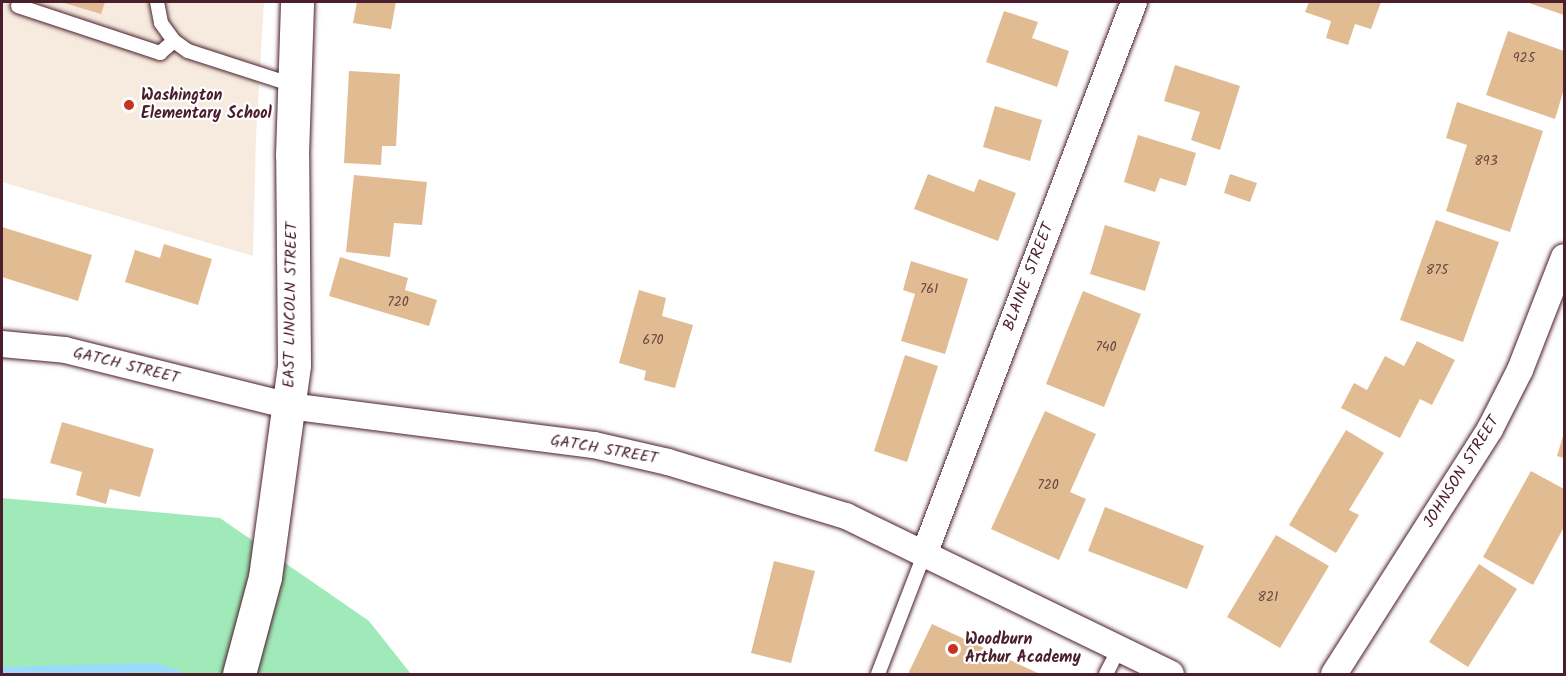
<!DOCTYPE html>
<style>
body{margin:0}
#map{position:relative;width:1566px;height:676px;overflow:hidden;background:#fff;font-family:Kalam,sans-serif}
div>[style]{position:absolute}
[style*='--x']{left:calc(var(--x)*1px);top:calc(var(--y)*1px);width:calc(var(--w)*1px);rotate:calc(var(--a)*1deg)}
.built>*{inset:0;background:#f6ebde}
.green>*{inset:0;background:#a0eab9}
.stream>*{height:9px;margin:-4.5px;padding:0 4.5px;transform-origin:4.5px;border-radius:4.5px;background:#9adafc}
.building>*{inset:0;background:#e1bc92}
.roads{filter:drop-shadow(0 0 2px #4a1f2b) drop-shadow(0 0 2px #4a1f2b)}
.service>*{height:14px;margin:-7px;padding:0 7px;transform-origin:7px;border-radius:7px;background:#fff}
.minor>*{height:26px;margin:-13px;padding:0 13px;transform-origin:13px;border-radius:13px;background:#fff}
.tertiary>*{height:33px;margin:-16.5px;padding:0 16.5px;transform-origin:16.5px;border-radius:16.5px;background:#fff}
.dots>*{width:16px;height:16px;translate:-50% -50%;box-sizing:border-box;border:3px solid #fff;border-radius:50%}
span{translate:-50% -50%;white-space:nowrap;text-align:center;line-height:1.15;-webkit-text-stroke:4.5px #fff;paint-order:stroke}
.number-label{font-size:14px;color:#704645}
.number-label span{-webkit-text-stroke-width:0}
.poi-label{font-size:16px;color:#4a1f2b;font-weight:700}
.left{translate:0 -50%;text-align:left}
.street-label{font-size:16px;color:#4a1f2b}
.frame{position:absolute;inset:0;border:3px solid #4a1f2b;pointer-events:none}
</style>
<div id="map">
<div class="built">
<div style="clip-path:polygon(2px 2px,264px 2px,256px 136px,253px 256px,2px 182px)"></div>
</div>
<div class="green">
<div style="clip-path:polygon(2px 498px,220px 518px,369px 621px,411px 674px,2px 674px)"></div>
</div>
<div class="stream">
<div style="--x:2;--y:671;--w:152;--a:-1.5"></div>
<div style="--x:154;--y:667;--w:24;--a:17"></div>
</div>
<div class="building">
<div style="clip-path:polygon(61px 2px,105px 2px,101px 14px)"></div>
<div style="clip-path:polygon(357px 2px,396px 2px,391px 29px,353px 23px)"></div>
<div style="clip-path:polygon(1309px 2px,1381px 2px,1371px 29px,1355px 24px,1348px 45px,1326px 38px,1331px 21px,1305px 12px)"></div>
<div style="clip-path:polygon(1526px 2px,1564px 2px,1564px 15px)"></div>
<div style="clip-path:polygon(1004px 11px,1038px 22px,1032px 38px,1069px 51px,1057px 87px,986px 62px)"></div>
<div style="clip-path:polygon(1508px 31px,1564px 51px,1564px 89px,1555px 119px,1486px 95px)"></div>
<div style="clip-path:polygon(1175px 65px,1240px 86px,1220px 150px,1191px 140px,1200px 112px,1164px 101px)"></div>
<div style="clip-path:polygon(349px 71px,400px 74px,396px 146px,382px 146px,381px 165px,344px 163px)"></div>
<div style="clip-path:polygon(1457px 102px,1543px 131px,1510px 232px,1446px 211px,1467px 145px,1446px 138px)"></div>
<div style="clip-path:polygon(995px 106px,1042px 120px,1030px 161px,983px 147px)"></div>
<div style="clip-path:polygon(1138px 135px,1196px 153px,1186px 186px,1160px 178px,1155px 192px,1124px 182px)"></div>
<div style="clip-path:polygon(928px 174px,974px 192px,979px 179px,1016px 193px,998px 241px,914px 209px)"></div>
<div style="clip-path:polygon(1230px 174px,1257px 183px,1250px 202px,1224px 193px)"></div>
<div style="clip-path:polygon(354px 175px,427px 182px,422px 225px,394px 223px,390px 257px,346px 252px)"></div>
<div style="clip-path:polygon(1436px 220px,1499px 242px,1463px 342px,1400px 320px)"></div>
<div style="clip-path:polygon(1105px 225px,1160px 242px,1145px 291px,1090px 274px)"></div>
<div style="clip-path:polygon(2px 227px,92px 255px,78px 301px,2px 277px)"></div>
<div style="clip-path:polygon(164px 244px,212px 259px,198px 305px,125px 282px,135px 250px,160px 258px)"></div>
<div style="clip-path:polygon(340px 257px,408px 278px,405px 290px,437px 300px,429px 326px,329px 296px)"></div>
<div style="clip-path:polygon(911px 261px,968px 279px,945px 354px,901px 341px,915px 294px,903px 290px)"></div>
<div style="clip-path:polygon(639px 290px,666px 298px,662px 316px,693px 325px,675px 388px,644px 380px,646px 371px,619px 363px)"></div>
<div style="clip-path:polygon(1083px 291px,1141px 314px,1104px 407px,1046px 384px)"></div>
<div style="clip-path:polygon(1417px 341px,1455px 360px,1432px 405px,1420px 399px,1400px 438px,1341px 408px,1354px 383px,1367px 390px,1385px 356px,1404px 366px)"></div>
<div style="clip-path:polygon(905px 355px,938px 366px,907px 462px,874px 451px)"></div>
<div style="clip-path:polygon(1045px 411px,1096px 434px,1070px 492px,1086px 499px,1059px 560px,991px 529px)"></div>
<div style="clip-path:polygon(62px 422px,154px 449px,140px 497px,110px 489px,106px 504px,76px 495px,82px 472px,50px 463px)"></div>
<div style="clip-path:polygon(1346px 430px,1384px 453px,1349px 510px,1359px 515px,1336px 553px,1289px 525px)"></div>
<div style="clip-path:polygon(1564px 433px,1564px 458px,1557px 456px)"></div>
<div style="clip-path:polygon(1531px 471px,1564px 489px,1564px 527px,1533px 585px,1483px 557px)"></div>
<div style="clip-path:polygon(1105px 507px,1204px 546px,1187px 589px,1088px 551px)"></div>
<div style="clip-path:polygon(1276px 535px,1329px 566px,1280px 648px,1227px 617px)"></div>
<div style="clip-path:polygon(774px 561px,815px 571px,791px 663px,751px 653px)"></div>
<div style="clip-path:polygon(1479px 564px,1517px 589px,1468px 667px,1429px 642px)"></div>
<div style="clip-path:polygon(932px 624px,1040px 674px,908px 674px)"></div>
</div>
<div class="roads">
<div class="service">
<div style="--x:157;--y:2;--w:21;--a:79"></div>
<div style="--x:161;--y:23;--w:22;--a:54"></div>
<div style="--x:174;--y:41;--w:17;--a:36"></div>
<div style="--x:188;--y:51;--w:110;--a:17.9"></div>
<div style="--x:18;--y:6;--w:150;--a:18.3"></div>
<div style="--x:160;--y:53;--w:18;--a:-41"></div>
<div style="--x:878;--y:674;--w:131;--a:-68.9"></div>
<div style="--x:1106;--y:674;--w:28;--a:-63"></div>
</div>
<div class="minor">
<div style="--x:2;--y:344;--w:63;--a:5.4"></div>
<div style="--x:65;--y:350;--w:231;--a:14"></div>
<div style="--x:289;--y:406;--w:307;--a:7.3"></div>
<div style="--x:594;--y:445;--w:76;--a:12.9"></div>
<div style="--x:668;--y:462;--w:186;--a:16.9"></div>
<div style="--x:846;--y:516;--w:361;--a:25.9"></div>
<div style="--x:925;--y:552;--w:588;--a:-69.19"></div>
<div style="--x:1334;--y:674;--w:290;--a:-57.5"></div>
<div style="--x:1490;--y:429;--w:66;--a:-63"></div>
<div style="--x:1520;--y:370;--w:121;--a:-68.7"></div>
</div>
<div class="tertiary">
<div style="--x:239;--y:674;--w:100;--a:-75"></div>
<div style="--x:265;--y:577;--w:214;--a:-82.2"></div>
<div style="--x:294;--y:365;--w:210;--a:-90.5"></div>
<div style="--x:292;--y:155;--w:153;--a:-88.1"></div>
</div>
</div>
<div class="dots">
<div style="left:129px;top:105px;background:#c8321e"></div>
<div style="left:953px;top:649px;background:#c8321e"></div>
</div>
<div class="number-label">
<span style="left:1524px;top:58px">925</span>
<span style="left:1486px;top:161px">893</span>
<span style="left:1437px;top:270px">875</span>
<span style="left:929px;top:289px">761</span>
<span style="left:398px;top:302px">720</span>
<span style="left:653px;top:340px">670</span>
<span style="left:1106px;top:347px">740</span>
<span style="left:1048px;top:485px">720</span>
<span style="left:1268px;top:597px">821</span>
</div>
<div class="poi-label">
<span class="left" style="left:141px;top:105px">Washington<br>Elementary School</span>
<span class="left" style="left:965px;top:649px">Woodburn<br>Arthur Academy</span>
</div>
<div class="street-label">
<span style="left:1029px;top:277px;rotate:-69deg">BLAINE STREET</span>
<span style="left:291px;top:305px;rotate:-89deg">EAST LINCOLN STREET</span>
<span style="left:126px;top:366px;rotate:14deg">GATCH STREET</span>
<span style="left:604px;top:450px;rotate:10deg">GATCH STREET</span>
<span style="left:1462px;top:472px;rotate:-58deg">JOHNSON STREET</span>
</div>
<div class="frame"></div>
</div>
